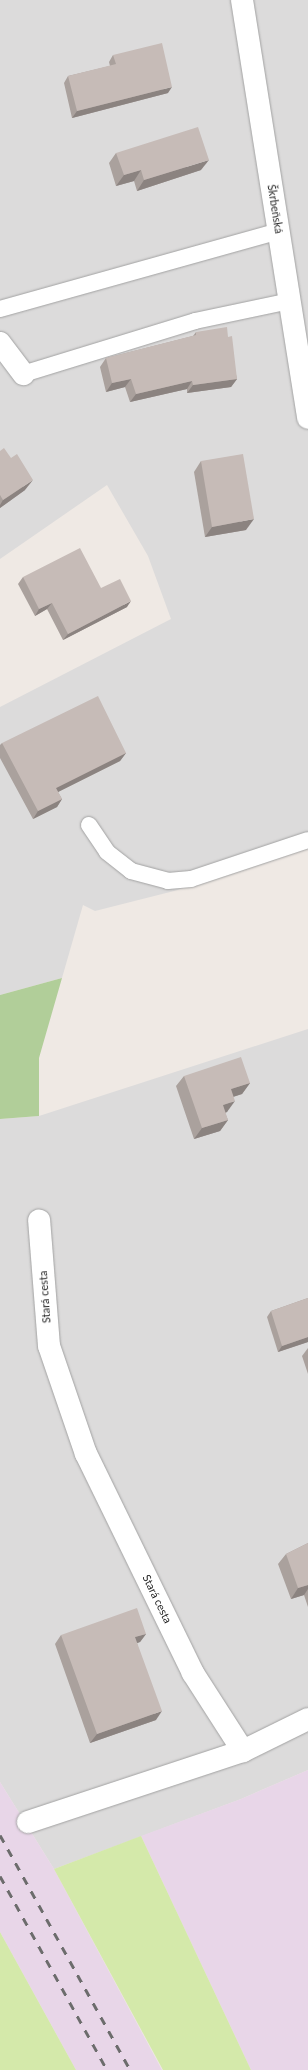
<!DOCTYPE html>
<meta charset="utf-8">
<style>
body{margin:0}
#map{position:relative;width:308px;height:2070px;overflow:hidden;background:#efe9e4;font-family:Lato,sans-serif}
div>[style]{position:absolute}
[style*='--x']{left:calc(var(--x)*1px);top:calc(var(--y)*1px);width:calc(var(--w)*1px);rotate:calc(var(--a)*1deg)}
.residential>*{inset:0;background:#dcdbdb}
.industrial>*{inset:0;background:#e8d6e8}
.grass>*{inset:0;background:#d4e9aa}
.forest>*{inset:0;background:#b1ce99}
.roads{filter:drop-shadow(0 0 1px #a2a2a2) drop-shadow(0 0 1px #a2a2a2)}
.lane>*{height:16px;margin:-8px;padding:0 8px;transform-origin:8px;border-radius:8px;background:#fff}
.street>*{height:22px;margin:-11px;padding:0 11px;transform-origin:11px;border-radius:11px;background:#fff}
.rail>*{height:3px;margin-top:-1.5px;transform-origin:0;background:repeating-linear-gradient(90deg,#6c6c6c 0 8px,transparent 0 16px)}
.wall>*{inset:0;background:#aaa19d}
.shaded-wall>*{inset:0;background:#8b8380}
.building>*{inset:0;background:#c6bbb7}
span{translate:-50% -50%;white-space:nowrap;text-align:center;line-height:1.15;-webkit-text-stroke:3.5px #fff;paint-order:stroke}
.street-label{font-size:11px;color:#1e1e1e}
</style>
<div id="map">
<div class="residential">
<div style="clip-path:polygon(0 0,308px 0,308px 848px,174px 891px,95px 911px,83px 905px,62px 978px,0 995px,0 707px,171px 619px,148px 556px,107px 485px,0 559px)"></div>
<div style="clip-path:polygon(308px 1029px,308px 1770px,241px 1799px,54px 1869px,0 1782px,0 1119px,39px 1116px)"></div>
</div>
<div class="industrial">
<div style="clip-path:polygon(308px 1770px,308px 2070px,251px 2070px,141px 1836px,241px 1799px)"></div>
<div style="clip-path:polygon(0 1782px,54px 1869px,162px 2070px,76px 2070px,0 1932px)"></div>
</div>
<div class="grass">
<div style="clip-path:polygon(141px 1836px,251px 2070px,163px 2070px,54px 1869px)"></div>
<div style="clip-path:polygon(0 1932px,76px 2070px,0 2070px)"></div>
</div>
<div class="forest">
<div style="clip-path:polygon(62px 978px,39px 1058px,39px 1116px,0 1119px,0 995px)"></div>
</div>
<div class="roads">
<div class="lane">
<div style="--x:0;--y:309;--w:290;--a:-15.6"></div>
<div style="--x:23;--y:374;--w:180;--a:-17.1"></div>
<div style="--x:195;--y:321;--w:97;--a:-11.9"></div>
<div style="--x:89;--y:825;--w:32;--a:56"></div>
<div style="--x:107;--y:852;--w:31;--a:38"></div>
<div style="--x:131;--y:871;--w:38;--a:15"></div>
<div style="--x:168;--y:881;--w:23;--a:-5"></div>
<div style="--x:191;--y:879;--w:123;--a:-18.4"></div>
</div>
<div class="street">
<div style="--x:242;--y:0;--w:423;--a:81"></div>
<div style="--x:0;--y:343;--w:39;--a:53"></div>
<div style="--x:243;--y:1751;--w:72;--a:-26.2"></div>
<div style="--x:28;--y:1822;--w:226;--a:-18.3"></div>
<div style="--x:243;--y:1751;--w:93;--a:-122.7"></div>
<div style="--x:193;--y:1673;--w:244;--a:-116"></div>
<div style="--x:86;--y:1454;--w:114;--a:-108.9"></div>
<div style="--x:49;--y:1346;--w:126;--a:-94.5"></div>
</div>
</div>
<div class="rail">
<div style="--x:0;--y:1835;--w:269;--a:61"></div>
<div style="--x:0;--y:1876;--w:222;--a:61.1"></div>
</div>
<div class="wall">
<div style="clip-path:polygon(113px 55px,168px 93px,72px 118px,64px 83px,68px 76px,110px 66px,109px 62px)"></div>
<div style="clip-path:polygon(116px 153px,201px 170px,137px 191px,134px 181px,116px 186px,109px 163px)"></div>
<div style="clip-path:polygon(196px 332px,228px 337px,237px 379px,231px 387px,187px 393px,187px 389px,130px 402px,125px 387px,106px 392px,100px 367px,106px 358px,193px 336px)"></div>
<div style="clip-path:polygon(0 451px,25px 490px,0 508px)"></div>
<div style="clip-path:polygon(201px 461px,246px 530px,205px 537px,194px 472px)"></div>
<div style="clip-path:polygon(23px 577px,101px 588px,127px 607px,63px 640px,47px 609px,35px 616px,18px 584px)"></div>
<div style="clip-path:polygon(2px 743px,126px 753px,120px 761px,58px 792px,62px 799px,57px 807px,33px 819px,0 758px,0 745px)"></div>
<div style="clip-path:polygon(184px 1076px,250px 1083px,242px 1094px,233px 1097px,227px 1112px,225px 1113px,228px 1120px,220px 1131px,194px 1139px,176px 1086px)"></div>
<div style="clip-path:polygon(308px 1298px,308px 1342px,278px 1352px,267px 1317px,271px 1311px)"></div>
<div style="clip-path:polygon(308px 1348px,308px 1374px,302px 1356px)"></div>
<div style="clip-path:polygon(308px 1543px,308px 1607px,304px 1595px,291px 1599px,278px 1564px,286px 1554px)"></div>
<div style="clip-path:polygon(146px 1634px,140px 1642px,137px 1643px,156px 1720px,90px 1743px,55px 1644px,61px 1635px)"></div>
</div>
<div class="shaded-wall">
<div style="clip-path:polygon(172px 87px,168px 93px,72px 118px,77px 111px)"></div>
<div style="clip-path:polygon(209px 160px,201px 170px,137px 191px,144px 180px)"></div>
<div style="clip-path:polygon(141px 170px,134px 181px,116px 186px,124px 175px)"></div>
<div style="clip-path:polygon(131px 379px,125px 387px,106px 392px,112px 383px)"></div>
<div style="clip-path:polygon(237px 379px,231px 387px,187px 393px,193px 385px)"></div>
<div style="clip-path:polygon(192px 381px,187px 389px,130px 402px,136px 394px)"></div>
<div style="clip-path:polygon(33px 480px,25px 490px,0 508px,0 505px,3px 500px)"></div>
<div style="clip-path:polygon(254px 519px,246px 530px,205px 537px,212px 527px)"></div>
<div style="clip-path:polygon(131px 601px,127px 607px,63px 640px,68px 634px)"></div>
<div style="clip-path:polygon(52px 603px,47px 609px,35px 616px,39px 609px)"></div>
<div style="clip-path:polygon(126px 753px,120px 761px,50px 796px,56px 788px)"></div>
<div style="clip-path:polygon(62px 799px,57px 807px,33px 819px,38px 811px)"></div>
<div style="clip-path:polygon(250px 1083px,242px 1094px,223px 1100px,231px 1089px)"></div>
<div style="clip-path:polygon(235px 1101px,227px 1112px,215px 1116px,223px 1105px)"></div>
<div style="clip-path:polygon(228px 1120px,220px 1131px,194px 1139px,202px 1128px)"></div>
<div style="clip-path:polygon(308px 1337px,308px 1342px,278px 1352px,282px 1346px)"></div>
<div style="clip-path:polygon(308px 1585px,308px 1589px,304px 1595px,291px 1599px,298px 1588px)"></div>
<div style="clip-path:polygon(146px 1634px,140px 1642px,129px 1646px,135px 1637px)"></div>
<div style="clip-path:polygon(162px 1711px,156px 1720px,90px 1743px,97px 1734px)"></div>
</div>
<div class="building">
<div style="clip-path:polygon(162px 43px,172px 87px,77px 111px,68px 76px,116px 64px,113px 55px)"></div>
<div style="clip-path:polygon(198px 127px,209px 160px,144px 180px,141px 170px,124px 175px,116px 153px)"></div>
<div style="clip-path:polygon(227px 327px,228px 337px,232px 336px,237px 379px,193px 385px,192px 381px,136px 394px,131px 379px,112px 383px,106px 358px,196px 335px,196px 332px)"></div>
<div style="clip-path:polygon(4px 448px,11px 458px,17px 454px,33px 480px,3px 500px,0 495px,0 451px)"></div>
<div style="clip-path:polygon(243px 454px,254px 519px,212px 527px,201px 461px)"></div>
<div style="clip-path:polygon(80px 548px,101px 588px,120px 579px,131px 601px,68px 634px,52px 603px,39px 609px,23px 577px)"></div>
<div style="clip-path:polygon(98px 696px,126px 753px,56px 788px,62px 799px,38px 811px,2px 743px)"></div>
<div style="clip-path:polygon(241px 1057px,250px 1083px,231px 1089px,235px 1101px,223px 1105px,228px 1120px,202px 1128px,184px 1076px)"></div>
<div style="clip-path:polygon(308px 1298px,308px 1337px,282px 1346px,271px 1311px)"></div>
<div style="clip-path:polygon(308px 1543px,308px 1585px,298px 1588px,286px 1554px)"></div>
<div style="clip-path:polygon(137px 1608px,146px 1634px,135px 1637px,162px 1711px,97px 1734px,61px 1635px)"></div>
</div>
<div class="street-label">
<span style="left:275px;top:209px;rotate:81deg">Škrbeňská</span>
<span style="left:45px;top:1297px;rotate:-94deg">Stará cesta</span>
<span style="left:157px;top:1599px;rotate:64deg">Stará cesta</span>
</div>
</div>
